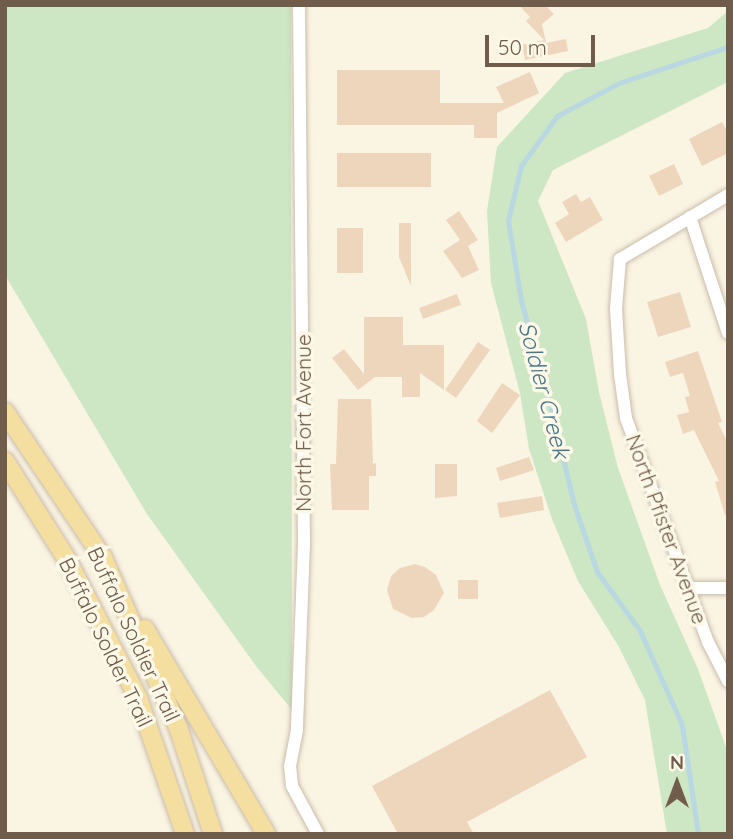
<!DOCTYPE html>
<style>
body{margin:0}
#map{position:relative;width:733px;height:839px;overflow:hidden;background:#faf4e3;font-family:Quicksand,sans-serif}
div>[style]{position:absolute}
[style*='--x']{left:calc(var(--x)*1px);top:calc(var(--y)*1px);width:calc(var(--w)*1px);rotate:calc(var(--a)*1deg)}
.green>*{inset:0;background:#cde6c3}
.stream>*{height:4.5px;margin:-2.25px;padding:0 2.25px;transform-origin:2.25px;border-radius:2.25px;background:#b9d8e2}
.building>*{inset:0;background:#eed6bd}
.roads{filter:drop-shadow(0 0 2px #cabcaa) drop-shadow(0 0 2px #cabcaa)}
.minor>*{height:12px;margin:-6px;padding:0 6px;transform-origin:6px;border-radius:6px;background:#fff}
.primary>*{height:18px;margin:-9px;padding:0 9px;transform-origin:9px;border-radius:9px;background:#f4dea0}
span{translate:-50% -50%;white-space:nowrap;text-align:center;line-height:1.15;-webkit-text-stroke:7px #fef8e9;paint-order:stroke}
.street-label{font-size:21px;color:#705c4b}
.water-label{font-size:23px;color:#4a7889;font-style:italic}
.frame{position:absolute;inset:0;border:7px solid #705c4b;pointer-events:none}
.north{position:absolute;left:642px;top:748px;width:70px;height:70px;-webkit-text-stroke:5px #fef8e9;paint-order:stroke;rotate:0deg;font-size:19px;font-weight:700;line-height:28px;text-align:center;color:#705c4b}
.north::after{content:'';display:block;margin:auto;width:24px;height:32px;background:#705c4b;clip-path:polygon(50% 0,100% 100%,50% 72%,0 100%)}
.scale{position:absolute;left:485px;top:35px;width:110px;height:32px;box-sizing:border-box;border:4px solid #705c4b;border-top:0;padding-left:9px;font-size:21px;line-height:24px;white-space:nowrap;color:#705c4b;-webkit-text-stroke:5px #fef8e9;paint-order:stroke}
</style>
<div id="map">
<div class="green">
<div style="clip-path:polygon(5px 5px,291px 5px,292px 710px,256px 666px,147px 514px,5px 275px)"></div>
<div style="clip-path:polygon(728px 11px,728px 82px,553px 170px,538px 201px,586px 319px,599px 392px,618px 468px,660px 585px,698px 669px,728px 753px,728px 834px,667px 834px,645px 700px,619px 647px,578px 581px,552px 519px,529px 449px,520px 393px,491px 283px,487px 211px,497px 147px,565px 73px,708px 28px)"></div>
</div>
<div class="stream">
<div style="--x:698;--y:834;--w:110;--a:-98.4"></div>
<div style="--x:682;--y:725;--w:103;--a:-114.1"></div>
<div style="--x:640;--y:631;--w:73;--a:-126.1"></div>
<div style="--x:597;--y:572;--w:71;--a:-108.9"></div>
<div style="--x:574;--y:505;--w:91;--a:-103.3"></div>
<div style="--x:553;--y:416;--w:119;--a:-105.5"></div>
<div style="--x:521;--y:301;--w:81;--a:-99.2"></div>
<div style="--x:508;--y:221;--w:57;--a:-76.7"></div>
<div style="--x:521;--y:166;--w:62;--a:-54.2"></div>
<div style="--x:557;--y:116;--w:70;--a:-28"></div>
<div style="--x:619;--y:83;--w:115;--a:-18.3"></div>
</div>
<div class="building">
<div style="clip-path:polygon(519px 5px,545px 5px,554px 14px,542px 24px,546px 43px,566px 39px,568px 51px,525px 60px,522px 45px,544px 40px,526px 21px,530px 17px)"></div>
<div style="clip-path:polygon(337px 70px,440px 70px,440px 103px,504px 103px,496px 87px,530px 72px,539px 93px,497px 113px,497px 138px,474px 138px,474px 125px,337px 125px)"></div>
<div style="clip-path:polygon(722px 122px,728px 133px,728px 153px,702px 166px,689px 139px)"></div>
<div style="clip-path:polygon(337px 153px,431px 153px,431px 187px,337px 187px)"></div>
<div style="clip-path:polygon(674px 164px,683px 184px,659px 196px,649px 176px)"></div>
<div style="clip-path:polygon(576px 194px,581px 202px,590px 197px,603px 220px,566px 242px,555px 223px,569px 214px,562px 202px)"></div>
<div style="clip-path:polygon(459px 211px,478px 240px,468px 246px,479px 270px,462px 278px,443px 251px,460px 240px,446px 220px)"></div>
<div style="clip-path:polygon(399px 223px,411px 223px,411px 286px,399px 257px)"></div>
<div style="clip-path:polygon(337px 228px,363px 228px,363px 273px,337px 273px)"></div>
<div style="clip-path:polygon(680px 292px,691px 327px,658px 337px,647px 302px)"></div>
<div style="clip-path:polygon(457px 294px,461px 305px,423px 319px,419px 308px)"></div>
<div style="clip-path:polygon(364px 317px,403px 317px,403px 345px,444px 345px,444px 390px,420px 373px,420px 397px,402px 397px,402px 377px,375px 377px,358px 390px,332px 358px,344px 349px,364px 374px)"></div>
<div style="clip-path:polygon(478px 342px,490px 350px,456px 398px,445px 390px)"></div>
<div style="clip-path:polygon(698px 351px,722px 422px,718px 423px,728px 443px,728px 515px,725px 515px,715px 482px,719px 481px,694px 430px,683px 434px,677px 415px,689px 412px,685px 397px,690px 396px,683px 373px,670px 377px,665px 362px)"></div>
<div style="clip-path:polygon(502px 383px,520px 395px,492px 433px,477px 421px)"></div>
<div style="clip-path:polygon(338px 399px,371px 399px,373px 464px,376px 463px,376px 476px,369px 476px,369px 510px,332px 510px,330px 464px,336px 464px)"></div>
<div style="clip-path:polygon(529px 457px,534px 470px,500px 481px,496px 468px)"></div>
<div style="clip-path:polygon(435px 464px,457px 464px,457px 496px,435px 498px)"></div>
<div style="clip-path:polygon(542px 496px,544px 510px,500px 518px,497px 503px)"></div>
<div style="clip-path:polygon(415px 564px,425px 567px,436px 575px,444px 593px,434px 610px,424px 617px,412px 618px,393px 609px,387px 590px,391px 576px,400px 568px)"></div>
<div style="clip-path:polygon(458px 580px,478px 580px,478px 599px,458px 599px)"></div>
<div style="clip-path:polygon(550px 690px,587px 757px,467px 822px,474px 834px,398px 834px,372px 786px)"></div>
</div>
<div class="roads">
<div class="minor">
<div style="--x:299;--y:5;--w:539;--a:89.47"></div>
<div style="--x:304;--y:544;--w:186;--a:92.2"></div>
<div style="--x:297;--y:730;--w:37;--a:101"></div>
<div style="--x:290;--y:766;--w:20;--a:84"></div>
<div style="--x:292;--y:786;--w:55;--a:61.6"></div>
<div style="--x:728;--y:195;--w:126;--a:149.3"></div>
<div style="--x:620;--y:259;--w:50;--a:94.6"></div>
<div style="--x:616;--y:309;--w:65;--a:86.5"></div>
<div style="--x:620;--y:374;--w:44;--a:82.2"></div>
<div style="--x:626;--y:418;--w:239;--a:69.9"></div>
<div style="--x:708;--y:642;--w:44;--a:62.9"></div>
<div style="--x:690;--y:217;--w:122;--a:71.9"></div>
<div style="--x:690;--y:588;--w:38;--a:0"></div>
</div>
<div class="primary">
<div style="--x:5;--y:412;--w:176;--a:56.1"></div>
<div style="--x:103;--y:558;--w:185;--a:66.1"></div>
<div style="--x:178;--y:727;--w:113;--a:71.9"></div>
<div style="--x:5;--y:461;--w:118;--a:57.8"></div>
<div style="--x:68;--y:561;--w:154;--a:62.9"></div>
<div style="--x:138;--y:698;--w:144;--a:70.9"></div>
<div style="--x:145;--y:629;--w:238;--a:59.4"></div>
</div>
</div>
<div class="street-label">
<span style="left:303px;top:423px;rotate:-90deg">North Fort Avenue</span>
<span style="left:667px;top:529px;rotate:70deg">North Pfister Avenue</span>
<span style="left:134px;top:634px;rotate:65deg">Buffalo Soldier Trail</span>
<span style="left:106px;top:642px;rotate:64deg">Buffalo Solder Trail</span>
</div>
<div class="water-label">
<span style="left:544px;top:390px;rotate:75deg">Soldier Creek</span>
</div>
<div class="frame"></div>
<div class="north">N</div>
<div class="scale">50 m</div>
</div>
